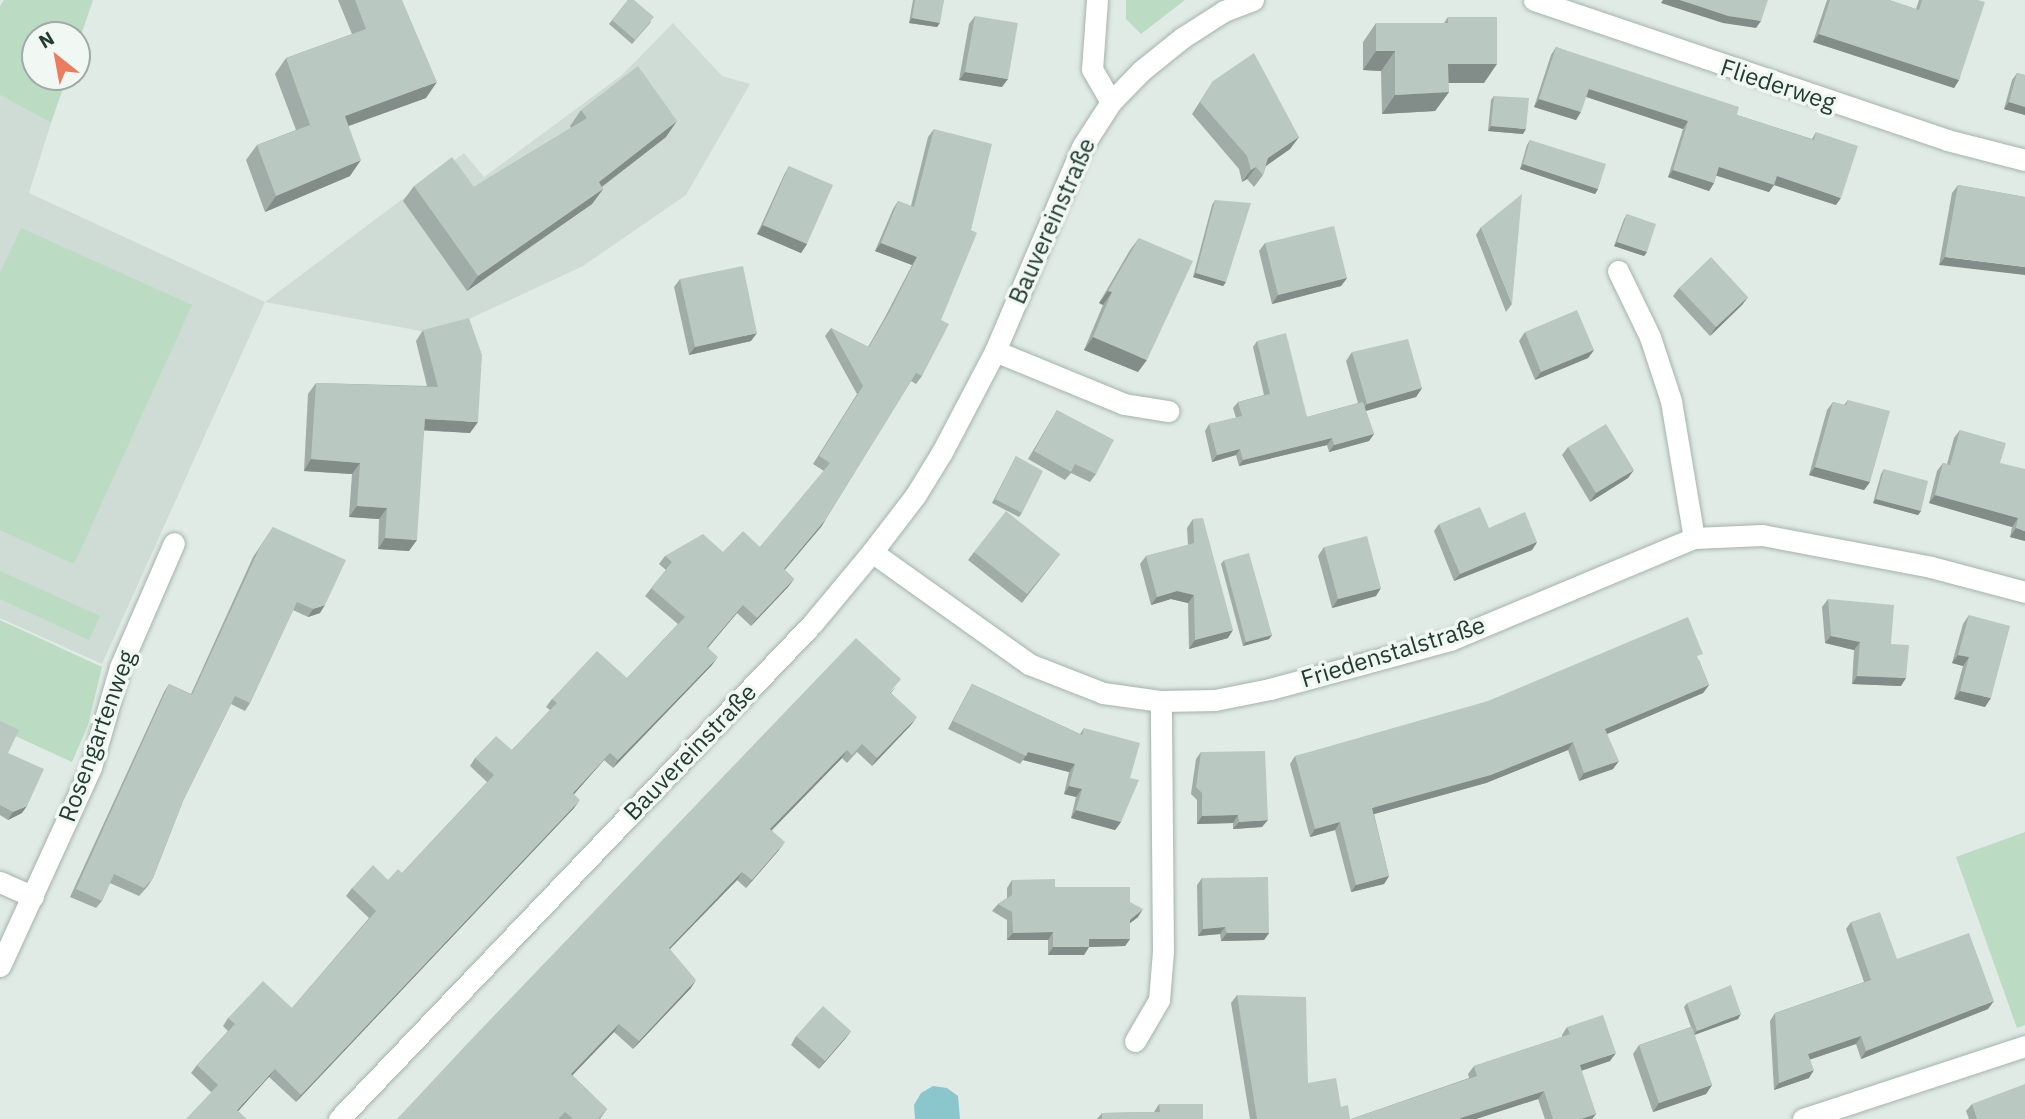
<!DOCTYPE html>
<meta charset="utf-8">
<style>
body{margin:0}
#map{position:relative;width:2025px;height:1119px;overflow:hidden;background:#e1ebe6;font-family:"IBM Plex Sans",sans-serif}
div>[style]{position:absolute}
[style*='--x']{left:calc(var(--x)*1px);top:calc(var(--y)*1px);width:calc(var(--w)*1px);rotate:calc(var(--a)*1deg)}
.built>*{inset:0;background:#cfdbd5}
.green>*{inset:0;background:#bbdbc2}
.water>*{inset:0;background:#8cc6cd}
.roads{filter:drop-shadow(0 0 2px #a4b3ad) drop-shadow(0 0 2px #a4b3ad)}
.lane>*{height:21px;margin:-10.5px;padding:0 10.5px;transform-origin:10.5px;border-radius:10.5px;background:#fff}
.street>*{height:21px;margin:-10.5px;padding:0 10.5px;transform-origin:10.5px;border-radius:10.5px;background:#fff}
.wall>*{inset:0;background:#a0aca7}
.shaded-wall>*{inset:0;background:#828c88}
.building>*{inset:0;background:#bac8c2}
span{translate:-50% -50%;white-space:nowrap;text-align:center;line-height:1.15;-webkit-text-stroke:7px #f1f8f4;paint-order:stroke}
.street-label{font-size:24px;color:#223b33}
.north{position:absolute;left:21px;top:21px;width:70px;height:70px;box-sizing:border-box;background:#f1f8f4;border:2px solid #9eaca7;border-radius:50%;rotate:329deg;font-size:19px;font-weight:700;line-height:28px;text-align:center;color:#223b33}
.north::after{content:'';display:block;margin:auto;width:24px;height:32px;background:#eb7c5f;clip-path:polygon(50% 0,100% 100%,50% 72%,0 100%)}
</style>
<div id="map">
<div class="built">
<div style="clip-path:polygon(673px 23px,722px 76px,750px 84px,686px 195px,583px 266px,437px 334px,265px 302px,102px 664px,0 618px,0 95px,51px 123px,29px 193px,265px 302px,464px 153px,484px 177px,622px 75px)"></div>
</div>
<div class="green">
<div style="clip-path:polygon(4px 0,93px 0,77px 47px,77px 35px,35px 35px,35px 77px,67px 77px,51px 123px,0 95px,0 6px)"></div>
<div style="clip-path:polygon(1126px 0,1185px 0,1141px 34px,1126px 19px)"></div>
<div style="clip-path:polygon(21px 228px,192px 305px,74px 564px,0 530px,0 273px)"></div>
<div style="clip-path:polygon(0 571px,100px 616px,89px 640px,0 599px)"></div>
<div style="clip-path:polygon(0 620px,102px 667px,88px 725px,72px 762px,0 729px)"></div>
<div style="clip-path:polygon(2025px 832px,2025px 1025px,2017px 1028px,1956px 857px)"></div>
</div>
<div class="water">
<div style="clip-path:polygon(933px 1086px,947px 1088px,958px 1096px,960px 1119px,915px 1119px,914px 1105px,921px 1093px)"></div>
</div>
<div class="roads">
<div class="lane">
<div style="--x:995;--y:351;--w:139;--a:22.3"></div>
<div style="--x:1124;--y:404;--w:45;--a:9"></div>
</div>
<div class="street">
<div style="--x:1097;--y:0;--w:69;--a:94.1"></div>
<div style="--x:1092;--y:69;--w:38;--a:60"></div>
<div style="--x:1534;--y:0;--w:436;--a:18.7"></div>
<div style="--x:1947;--y:140;--w:81;--a:14.4"></div>
<div style="--x:1618;--y:271;--w:73;--a:64.1"></div>
<div style="--x:1650;--y:337;--w:67;--a:71.8"></div>
<div style="--x:1671;--y:401;--w:139;--a:80.5"></div>
<div style="--x:872;--y:552;--w:193;--a:35.5"></div>
<div style="--x:1029;--y:664;--w:79;--a:21.4"></div>
<div style="--x:1103;--y:693;--w:59;--a:7.9"></div>
<div style="--x:1161;--y:701;--w:54;--a:-1.1"></div>
<div style="--x:1215;--y:700;--w:56;--a:-11.3"></div>
<div style="--x:1270;--y:689;--w:187;--a:-15.2"></div>
<div style="--x:1450;--y:640;--w:264;--a:-22.7"></div>
<div style="--x:1694;--y:538;--w:68;--a:-2.5"></div>
<div style="--x:1762;--y:535;--w:172;--a:10.7"></div>
<div style="--x:1931;--y:567;--w:97;--a:14.9"></div>
<div style="--x:0;--y:882;--w:36;--a:24"></div>
<div style="--x:0;--y:966;--w:219;--a:-65.4"></div>
<div style="--x:91;--y:767;--w:104;--a:-73.8"></div>
<div style="--x:120;--y:667;--w:135;--a:-66.5"></div>
<div style="--x:1135;--y:1041;--w:48;--a:-59.7"></div>
<div style="--x:1159;--y:1000;--w:49;--a:-85.3"></div>
<div style="--x:1163;--y:951;--w:250;--a:-90.5"></div>
<div style="--x:339;--y:1119;--w:685;--a:-46.3"></div>
<div style="--x:812;--y:624;--w:94;--a:-50.2"></div>
<div style="--x:872;--y:552;--w:71;--a:-52.5"></div>
<div style="--x:915;--y:496;--w:52;--a:-58.5"></div>
<div style="--x:942;--y:452;--w:114;--a:-62.3"></div>
<div style="--x:995;--y:351;--w:222;--a:-66.9"></div>
<div style="--x:1082;--y:147;--w:54;--a:-57.2"></div>
<div style="--x:1111;--y:102;--w:43;--a:-45.9"></div>
<div style="--x:1141;--y:71;--w:53;--a:-38.8"></div>
<div style="--x:1182;--y:38;--w:50;--a:-32.7"></div>
<div style="--x:1224;--y:11;--w:31;--a:-21"></div>
<div style="--x:1803;--y:1119;--w:234;--a:-18.2"></div>
</div>
</div>
<div class="wall">
<div style="clip-path:polygon(338px 0,402px 0,426px 98px,349px 126px,350px 176px,265px 212px,246px 160px,257px 145px,296px 130px,275px 74px,286px 58px,352px 34px)"></div>
<div style="clip-path:polygon(628px 0,651px 22px,632px 44px,609px 24px)"></div>
<div style="clip-path:polygon(913px 0,944px 0,937px 27px,909px 23px)"></div>
<div style="clip-path:polygon(1827px 0,1889px 0,1916px 9px,1919px 0,1978px 0,1959px 80px,1954px 88px,1813px 42px)"></div>
<div style="clip-path:polygon(975px 16px,1002px 87px,959px 80px,969px 24px)"></div>
<div style="clip-path:polygon(1448px 17px,1484px 83px,1448px 83px,1449px 92px,1435px 111px,1382px 114px,1381px 71px,1363px 70px,1363px 42px,1376px 23px,1444px 23px)"></div>
<div style="clip-path:polygon(1556px 47px,1737px 115px,1812px 139px,1816px 132px,1836px 205px,1774px 185px,1769px 192px,1716px 175px,1714px 183px,1709px 191px,1668px 177px,1683px 129px,1586px 97px,1576px 120px,1534px 107px,1551px 55px)"></div>
<div style="clip-path:polygon(2017px 73px,2025px 75px,2025px 115px,2004px 109px,2012px 80px)"></div>
<div style="clip-path:polygon(1213px 81px,1299px 137px,1290px 149px,1266px 166px,1263px 175px,1254px 187px,1247px 179px,1242px 182px,1239px 169px,1192px 114px)"></div>
<div style="clip-path:polygon(1494px 96px,1523px 134px,1488px 131px,1491px 100px)"></div>
<div style="clip-path:polygon(581px 110px,666px 137px,602px 187px,603px 189px,592px 204px,467px 291px,403px 201px,414px 186px,474px 187px,571px 128px,570px 126px)"></div>
<div style="clip-path:polygon(934px 129px,941px 320px,922px 376px,916px 384px,911px 381px,821px 527px,785px 570px,794px 579px,788px 587px,751px 626px,737px 613px,708px 648px,712px 665px,613px 768px,604px 760px,574px 794px,574px 808px,296px 1102px,269px 1077px,211px 1092px,191px 1073px,197px 1065px,228px 1031px,223px 1026px,228px 1018px,292px 1008px,369px 918px,346px 896px,352px 888px,388px 880px,402px 873px,487px 782px,470px 766px,475px 758px,512px 750px,550px 710px,546px 707px,552px 699px,627px 678px,678px 624px,645px 596px,666px 570px,659px 564px,665px 556px,723px 552px,760px 547px,824px 471px,813px 464px,857px 394px,825px 336px,831px 328px,868px 347px,884px 319px,912px 265px,875px 251px,893px 209px,898px 201px,911px 206px,928px 137px)"></div>
<div style="clip-path:polygon(1530px 140px,1598px 189px,1595px 194px,1520px 169px,1527px 145px)"></div>
<div style="clip-path:polygon(789px 166px,807px 244px,801px 253px,757px 234px,784px 175px)"></div>
<div style="clip-path:polygon(1958px 185px,2025px 197px,1939px 265px,1952px 193px)"></div>
<div style="clip-path:polygon(1215px 200px,1226px 282px,1223px 286px,1193px 277px,1212px 205px)"></div>
<div style="clip-path:polygon(1627px 214px,1647px 252px,1644px 256px,1614px 246px,1624px 219px)"></div>
<div style="clip-path:polygon(1481px 227px,1512px 304px,1506px 312px,1476px 235px)"></div>
<div style="clip-path:polygon(1139px 238px,1138px 372px,1084px 350px,1103px 305px,1099px 303px,1130px 250px)"></div>
<div style="clip-path:polygon(1265px 243px,1347px 278px,1341px 286px,1272px 304px,1259px 251px)"></div>
<div style="clip-path:polygon(680px 279px,751px 341px,689px 355px,674px 287px)"></div>
<div style="clip-path:polygon(1679px 288px,1748px 297px,1742px 305px,1710px 336px,1673px 296px)"></div>
<div style="clip-path:polygon(423px 330px,470px 433px,424px 430px,409px 551px,378px 549px,379px 519px,349px 517px,352px 474px,304px 471px,308px 394px,316px 383px,427px 386px,416px 341px)"></div>
<div style="clip-path:polygon(1525px 332px,1594px 350px,1588px 358px,1535px 380px,1519px 341px)"></div>
<div style="clip-path:polygon(1257px 341px,1307px 417px,1358px 403px,1346px 361px,1352px 352px,1422px 388px,1416px 397px,1366px 411px,1374px 434px,1369px 441px,1329px 452px,1327px 445px,1239px 466px,1236px 455px,1212px 462px,1205px 431px,1209px 424px,1236px 418px,1233px 408px,1238px 402px,1264px 395px,1253px 347px)"></div>
<div style="clip-path:polygon(1848px 400px,1870px 482px,1864px 490px,1809px 475px,1827px 410px,1833px 402px,1844px 405px)"></div>
<div style="clip-path:polygon(1057px 410px,1096px 474px,1090px 482px,1071px 473px,1065px 480px,1028px 459px)"></div>
<div style="clip-path:polygon(1960px 430px,2000px 463px,2025px 541px,2010px 537px,2012px 527px,1929px 503px,1937px 471px,1943px 463px,1947px 464px,1954px 438px)"></div>
<div style="clip-path:polygon(1568px 447px,1628px 478px,1590px 502px,1562px 455px)"></div>
<div style="clip-path:polygon(1016px 456px,1022px 513px,1019px 517px,992px 503px)"></div>
<div style="clip-path:polygon(1884px 469px,1921px 511px,1918px 515px,1873px 503px,1881px 474px)"></div>
<div style="clip-path:polygon(1193px 519px,1228px 638px,1189px 649px,1188px 603px,1171px 599px,1151px 605px,1140px 564px,1146px 556px,1188px 545px,1187px 528px)"></div>
<div style="clip-path:polygon(1439px 524px,1489px 528px,1537px 542px,1532px 550px,1454px 581px,1434px 531px)"></div>
<div style="clip-path:polygon(273px 527px,320px 613px,308px 617px,293px 610px,250px 703px,245px 711px,231px 704px,183px 801px,153px 878px,148px 886px,139px 896px,110px 883px,102px 901px,96px 908px,70px 897px,164px 692px,169px 684px,191px 694px,253px 557px)"></div>
<div style="clip-path:polygon(1324px 547px,1376px 596px,1332px 608px,1318px 556px)"></div>
<div style="clip-path:polygon(974px 552px,1060px 554px,1022px 603px,968px 560px)"></div>
<div style="clip-path:polygon(1224px 560px,1272px 635px,1269px 639px,1243px 646px,1221px 564px)"></div>
<div style="clip-path:polygon(1828px 599px,1891px 644px,1901px 686px,1852px 684px,1854px 650px,1825px 643px,1822px 607px)"></div>
<div style="clip-path:polygon(1969px 615px,1985px 707px,1954px 699px,1963px 666px,1952px 663px,1963px 624px)"></div>
<div style="clip-path:polygon(1699px 660px,1709px 685px,1703px 693px,1607px 734px,1613px 769px,1579px 781px,1568px 750px,1486px 783px,1374px 814px,1389px 876px,1384px 884px,1351px 892px,1335px 830px,1310px 837px,1290px 764px,1295px 756px)"></div>
<div style="clip-path:polygon(972px 684px,1080px 734px,1084px 728px,1130px 778px,1121px 822px,1115px 830px,1071px 818px,1076px 797px,1064px 794px,1069px 772px,1023px 760px,1020px 764px,948px 729px,967px 693px)"></div>
<div style="clip-path:polygon(896px 687px,891px 693px,911px 725px,872px 766px,857px 752px,847px 763px,842px 758px,772px 830px,779px 850px,746px 888px,737px 880px,670px 949px,691px 988px,633px 1049px,614px 1032px,572px 1075px,607px 1109px,600px 1119px,397px 1119px)"></div>
<div style="clip-path:polygon(0 721px,22px 813px,8px 820px,0 815px)"></div>
<div style="clip-path:polygon(1201px 752px,1262px 827px,1233px 829px,1233px 823px,1197px 824px,1197px 800px,1191px 794px,1196px 759px)"></div>
<div style="clip-path:polygon(1202px 878px,1269px 933px,1264px 940px,1221px 941px,1220px 934px,1198px 936px,1197px 885px)"></div>
<div style="clip-path:polygon(1012px 880px,1130px 902px,1138px 917px,1130px 923px,1130px 939px,1125px 946px,1089px 947px,1084px 955px,1048px 955px,1048px 940px,1007px 940px,1007px 920px,992px 911px,998px 904px,1007px 898px,1007px 888px)"></div>
<div style="clip-path:polygon(1851px 922px,1897px 959px,1988px 1009px,1861px 1059px,1856px 1044px,1810px 1059px,1809px 1078px,1774px 1090px,1770px 1021px,1775px 1013px,1864px 982px,1846px 929px)"></div>
<div style="clip-path:polygon(1237px 995px,1308px 1083px,1341px 1107px,1350px 1119px,1250px 1119px,1231px 1003px)"></div>
<div style="clip-path:polygon(1687px 1003px,1738px 1019px,1694px 1035px,1712px 1085px,1706px 1094px,1653px 1112px,1633px 1054px,1639px 1045px,1691px 1027px,1684px 1007px)"></div>
<div style="clip-path:polygon(1567px 1027px,1610px 1061px,1581px 1071px,1596px 1114px,1592px 1119px,1545px 1119px,1538px 1099px,1476px 1119px,1351px 1119px,1469px 1078px,1468px 1074px,1474px 1066px,1562px 1037px,1562px 1035px)"></div>
<div style="clip-path:polygon(851px 1031px,845px 1039px,819px 1069px,791px 1045px,796px 1036px)"></div>
<div style="clip-path:polygon(1159px 1104px,1203px 1119px,1097px 1119px,1102px 1113px,1154px 1112px)"></div>
<div style="clip-path:polygon(1972px 1104px,2025px 1119px,1969px 1119px,1966px 1111px)"></div>
</div>
<div class="shaded-wall">
<div style="clip-path:polygon(1663px 0,1680px 0,1761px 21px,1756px 28px,1723px 23px,1661px 3px)"></div>
<div style="clip-path:polygon(912px 18px,940px 23px,937px 27px,909px 23px)"></div>
<div style="clip-path:polygon(1819px 34px,1959px 80px,1954px 88px,1813px 42px)"></div>
<div style="clip-path:polygon(1376px 51px,1395px 51px,1381px 71px,1363px 70px)"></div>
<div style="clip-path:polygon(1448px 64px,1497px 64px,1484px 83px,1434px 83px)"></div>
<div style="clip-path:polygon(965px 72px,1008px 79px,1002px 87px,959px 80px)"></div>
<div style="clip-path:polygon(437px 82px,426px 98px,334px 131px,345px 116px)"></div>
<div style="clip-path:polygon(1589px 89px,1688px 121px,1683px 129px,1584px 96px)"></div>
<div style="clip-path:polygon(1449px 92px,1435px 111px,1382px 114px,1395px 95px)"></div>
<div style="clip-path:polygon(1539px 99px,1581px 112px,1576px 120px,1534px 107px)"></div>
<div style="clip-path:polygon(2009px 102px,2025px 107px,2025px 115px,2004px 109px)"></div>
<div style="clip-path:polygon(677px 121px,666px 137px,588px 197px,599px 182px)"></div>
<div style="clip-path:polygon(1491px 126px,1526px 129px,1523px 134px,1488px 131px)"></div>
<div style="clip-path:polygon(1299px 137px,1290px 149px,1260px 170px,1268px 158px)"></div>
<div style="clip-path:polygon(361px 160px,350px 176px,265px 212px,276px 196px)"></div>
<div style="clip-path:polygon(1523px 164px,1598px 189px,1595px 194px,1520px 169px)"></div>
<div style="clip-path:polygon(1256px 167px,1247px 179px,1242px 182px,1251px 170px)"></div>
<div style="clip-path:polygon(1719px 167px,1777px 176px,1841px 198px,1836px 205px,1774px 185px,1769px 192px,1714px 175px)"></div>
<div style="clip-path:polygon(1673px 170px,1714px 183px,1709px 191px,1668px 177px)"></div>
<div style="clip-path:polygon(603px 189px,592px 204px,467px 291px,478px 276px)"></div>
<div style="clip-path:polygon(763px 225px,807px 244px,801px 253px,757px 234px)"></div>
<div style="clip-path:polygon(1617px 242px,1647px 252px,1644px 256px,1614px 246px)"></div>
<div style="clip-path:polygon(881px 243px,917px 257px,912px 265px,875px 251px)"></div>
<div style="clip-path:polygon(1945px 257px,2025px 267px,2025px 275px,1939px 265px)"></div>
<div style="clip-path:polygon(1196px 273px,1226px 282px,1223px 286px,1193px 277px)"></div>
<div style="clip-path:polygon(1347px 278px,1341px 286px,1272px 304px,1278px 295px)"></div>
<div style="clip-path:polygon(1108px 291px,1112px 292px,1103px 305px,1099px 303px)"></div>
<div style="clip-path:polygon(1748px 297px,1742px 305px,1710px 336px,1716px 327px)"></div>
<div style="clip-path:polygon(757px 333px,751px 341px,689px 355px,695px 347px)"></div>
<div style="clip-path:polygon(1093px 337px,1147px 360px,1138px 372px,1084px 350px)"></div>
<div style="clip-path:polygon(1594px 350px,1588px 358px,1535px 380px,1541px 372px)"></div>
<div style="clip-path:polygon(1422px 388px,1416px 397px,1361px 412px,1367px 404px)"></div>
<div style="clip-path:polygon(425px 419px,478px 422px,470px 433px,417px 430px)"></div>
<div style="clip-path:polygon(1374px 434px,1369px 441px,1329px 452px,1334px 445px)"></div>
<div style="clip-path:polygon(1332px 438px,1327px 445px,1239px 466px,1243px 460px)"></div>
<div style="clip-path:polygon(1240px 449px,1236px 455px,1212px 462px,1217px 455px)"></div>
<div style="clip-path:polygon(311px 459px,360px 463px,352px 474px,304px 471px)"></div>
<div style="clip-path:polygon(1815px 467px,1870px 482px,1864px 490px,1809px 475px)"></div>
<div style="clip-path:polygon(1634px 470px,1628px 478px,1590px 502px,1596px 493px)"></div>
<div style="clip-path:polygon(1935px 495px,2018px 518px,2012px 527px,1929px 503px)"></div>
<div style="clip-path:polygon(1876px 499px,1921px 511px,1918px 515px,1873px 503px)"></div>
<div style="clip-path:polygon(357px 506px,387px 508px,379px 519px,349px 517px)"></div>
<div style="clip-path:polygon(826px 519px,821px 527px,778px 577px,784px 569px)"></div>
<div style="clip-path:polygon(2016px 528px,2025px 531px,2025px 541px,2010px 537px)"></div>
<div style="clip-path:polygon(385px 538px,417px 540px,409px 551px,378px 549px)"></div>
<div style="clip-path:polygon(1537px 542px,1532px 550px,1454px 581px,1460px 574px)"></div>
<div style="clip-path:polygon(794px 579px,788px 587px,751px 626px,757px 618px)"></div>
<div style="clip-path:polygon(1381px 588px,1376px 596px,1332px 608px,1338px 599px)"></div>
<div style="clip-path:polygon(1177px 591px,1194px 595px,1188px 603px,1171px 599px,1151px 605px,1157px 597px)"></div>
<div style="clip-path:polygon(325px 605px,320px 613px,308px 617px,313px 609px)"></div>
<div style="clip-path:polygon(743px 605px,737px 613px,701px 655px,707px 647px)"></div>
<div style="clip-path:polygon(1233px 630px,1228px 638px,1189px 649px,1195px 640px)"></div>
<div style="clip-path:polygon(1272px 635px,1269px 639px,1243px 646px,1246px 642px)"></div>
<div style="clip-path:polygon(1831px 636px,1860px 642px,1854px 650px,1825px 643px)"></div>
<div style="clip-path:polygon(1958px 655px,1969px 657px,1963px 666px,1952px 663px)"></div>
<div style="clip-path:polygon(718px 657px,712px 665px,613px 768px,618px 760px)"></div>
<div style="clip-path:polygon(1857px 676px,1906px 678px,1901px 686px,1852px 684px)"></div>
<div style="clip-path:polygon(1709px 685px,1703px 693px,1600px 737px,1605px 729px)"></div>
<div style="clip-path:polygon(1960px 691px,1991px 698px,1985px 707px,1954px 699px)"></div>
<div style="clip-path:polygon(917px 717px,911px 725px,872px 766px,877px 758px)"></div>
<div style="clip-path:polygon(1573px 742px,1568px 750px,1486px 783px,1367px 816px,1372px 808px)"></div>
<div style="clip-path:polygon(847px 750px,842px 758px,765px 837px,770px 829px)"></div>
<div style="clip-path:polygon(1028px 752px,1075px 764px,1069px 772px,1023px 760px)"></div>
<div style="clip-path:polygon(610px 753px,604px 760px,568px 801px,573px 793px)"></div>
<div style="clip-path:polygon(1619px 761px,1613px 769px,1579px 781px,1584px 773px)"></div>
<div style="clip-path:polygon(1069px 786px,1082px 789px,1076px 797px,1064px 794px)"></div>
<div style="clip-path:polygon(580px 800px,574px 808px,296px 1102px,301px 1095px)"></div>
<div style="clip-path:polygon(27px 806px,22px 813px,8px 820px,13px 812px)"></div>
<div style="clip-path:polygon(1076px 810px,1121px 822px,1115px 830px,1071px 818px)"></div>
<div style="clip-path:polygon(1238px 815px,1233px 823px,1197px 824px,1202px 816px)"></div>
<div style="clip-path:polygon(1268px 820px,1262px 827px,1233px 829px,1239px 822px)"></div>
<div style="clip-path:polygon(1340px 822px,1335px 830px,1310px 837px,1315px 829px)"></div>
<div style="clip-path:polygon(785px 842px,779px 850px,746px 888px,752px 880px)"></div>
<div style="clip-path:polygon(742px 872px,737px 880px,663px 956px,669px 948px)"></div>
<div style="clip-path:polygon(1389px 876px,1384px 884px,1351px 892px,1356px 885px)"></div>
<div style="clip-path:polygon(1143px 909px,1138px 917px,1125px 927px,1130px 920px)"></div>
<div style="clip-path:polygon(1225px 927px,1220px 934px,1198px 936px,1203px 929px)"></div>
<div style="clip-path:polygon(1053px 932px,1048px 940px,1007px 940px,1013px 933px)"></div>
<div style="clip-path:polygon(1227px 933px,1269px 933px,1264px 940px,1221px 941px)"></div>
<div style="clip-path:polygon(1089px 939px,1130px 939px,1125px 946px,1089px 947px,1084px 955px,1048px 955px,1053px 947px)"></div>
<div style="clip-path:polygon(696px 980px,691px 988px,633px 1049px,639px 1041px)"></div>
<div style="clip-path:polygon(1994px 1001px,1988px 1009px,1861px 1059px,1866px 1051px)"></div>
<div style="clip-path:polygon(1741px 1014px,1738px 1019px,1694px 1035px,1697px 1031px)"></div>
<div style="clip-path:polygon(619px 1024px,614px 1032px,566px 1082px,571px 1074px)"></div>
<div style="clip-path:polygon(851px 1031px,845px 1039px,819px 1069px,825px 1061px)"></div>
<div style="clip-path:polygon(1861px 1036px,1856px 1044px,1803px 1062px,1808px 1054px)"></div>
<div style="clip-path:polygon(1616px 1053px,1610px 1061px,1574px 1073px,1580px 1065px)"></div>
<div style="clip-path:polygon(275px 1069px,269px 1077px,232px 1118px,237px 1110px)"></div>
<div style="clip-path:polygon(1814px 1070px,1809px 1078px,1774px 1090px,1779px 1083px)"></div>
<div style="clip-path:polygon(1712px 1085px,1706px 1094px,1653px 1112px,1659px 1103px)"></div>
<div style="clip-path:polygon(1544px 1091px,1538px 1099px,1476px 1119px,1459px 1119px)"></div>
<div style="clip-path:polygon(1596px 1114px,1592px 1119px,1581px 1119px)"></div>
</div>
<div class="building">
<div style="clip-path:polygon(355px 0,402px 0,437px 82px,345px 116px,361px 160px,276px 196px,257px 145px,310px 125px,286px 58px,366px 29px)"></div>
<div style="clip-path:polygon(628px 0,634px 0,654px 17px,635px 40px,612px 20px)"></div>
<div style="clip-path:polygon(915px 0,944px 0,940px 23px,912px 18px)"></div>
<div style="clip-path:polygon(1680px 0,1768px 0,1761px 21px,1728px 16px)"></div>
<div style="clip-path:polygon(1830px 0,1889px 0,1919px 10px,1922px 0,1978px 0,1985px 2px,1959px 80px,1819px 34px)"></div>
<div style="clip-path:polygon(975px 16px,1018px 23px,1008px 79px,965px 72px)"></div>
<div style="clip-path:polygon(1448px 17px,1497px 17px,1497px 64px,1448px 64px,1449px 92px,1395px 95px,1395px 51px,1376px 51px,1376px 23px,1448px 23px)"></div>
<div style="clip-path:polygon(1556px 47px,1739px 107px,1737px 115px,1814px 140px,1816px 132px,1858px 146px,1841px 198px,1777px 176px,1774px 185px,1719px 167px,1714px 183px,1673px 170px,1688px 121px,1589px 89px,1581px 112px,1539px 99px)"></div>
<div style="clip-path:polygon(1254px 53px,1299px 137px,1268px 158px,1263px 175px,1256px 167px,1251px 170px,1247px 156px,1200px 102px,1213px 81px)"></div>
<div style="clip-path:polygon(638px 66px,677px 121px,599px 182px,603px 189px,478px 276px,414px 186px,452px 157px,474px 187px,587px 118px,581px 110px)"></div>
<div style="clip-path:polygon(2017px 73px,2025px 75px,2025px 107px,2009px 102px)"></div>
<div style="clip-path:polygon(1494px 96px,1529px 98px,1526px 129px,1491px 126px)"></div>
<div style="clip-path:polygon(934px 129px,992px 144px,971px 230px,977px 233px,941px 320px,949px 324px,922px 376px,916px 373px,826px 519px,784px 569px,794px 579px,757px 618px,743px 605px,707px 647px,718px 657px,618px 760px,610px 753px,573px 793px,580px 800px,301px 1095px,275px 1069px,237px 1110px,247px 1119px,186px 1119px,218px 1085px,197px 1065px,235px 1024px,228px 1018px,263px 981px,292px 1008px,376px 911px,352px 888px,373px 865px,388px 880px,398px 869px,402px 873px,494px 775px,475px 758px,496px 736px,512px 750px,557px 703px,552px 699px,597px 651px,627px 678px,685px 617px,651px 588px,672px 562px,665px 556px,703px 534px,723px 552px,743px 531px,760px 547px,830px 463px,819px 456px,863px 386px,831px 328px,869px 347px,890px 311px,917px 257px,881px 243px,898px 201px,914px 207px)"></div>
<div style="clip-path:polygon(1530px 140px,1606px 164px,1598px 189px,1523px 164px)"></div>
<div style="clip-path:polygon(789px 166px,833px 185px,807px 244px,763px 225px)"></div>
<div style="clip-path:polygon(1958px 185px,2025px 197px,2025px 267px,1945px 257px)"></div>
<div style="clip-path:polygon(1522px 194px,1512px 304px,1481px 227px)"></div>
<div style="clip-path:polygon(1215px 200px,1251px 203px,1226px 282px,1196px 273px)"></div>
<div style="clip-path:polygon(1627px 214px,1656px 224px,1647px 252px,1617px 242px)"></div>
<div style="clip-path:polygon(1334px 226px,1347px 278px,1278px 295px,1265px 243px)"></div>
<div style="clip-path:polygon(1139px 238px,1193px 261px,1147px 360px,1093px 337px,1112px 292px,1108px 291px)"></div>
<div style="clip-path:polygon(1711px 257px,1748px 297px,1716px 327px,1679px 288px)"></div>
<div style="clip-path:polygon(743px 266px,757px 333px,695px 347px,680px 279px)"></div>
<div style="clip-path:polygon(1577px 310px,1594px 350px,1541px 372px,1525px 332px)"></div>
<div style="clip-path:polygon(469px 318px,482px 355px,478px 422px,425px 419px,417px 540px,385px 538px,387px 508px,357px 506px,360px 463px,311px 459px,316px 383px,438px 387px,423px 330px)"></div>
<div style="clip-path:polygon(1286px 333px,1307px 417px,1363px 402px,1374px 434px,1334px 445px,1332px 438px,1243px 460px,1240px 449px,1217px 455px,1209px 424px,1242px 416px,1238px 402px,1270px 394px,1257px 341px)"></div>
<div style="clip-path:polygon(1408px 339px,1422px 388px,1367px 404px,1352px 352px)"></div>
<div style="clip-path:polygon(1848px 400px,1890px 411px,1870px 482px,1815px 467px,1833px 402px,1846px 405px)"></div>
<div style="clip-path:polygon(1057px 410px,1114px 440px,1096px 474px,1075px 464px,1071px 472px,1034px 451px)"></div>
<div style="clip-path:polygon(1606px 424px,1634px 470px,1596px 493px,1568px 447px)"></div>
<div style="clip-path:polygon(1960px 430px,2006px 443px,2000px 463px,2025px 469px,2025px 531px,2016px 528px,2018px 518px,1935px 495px,1943px 463px,1950px 465px)"></div>
<div style="clip-path:polygon(1016px 456px,1043px 471px,1022px 513px,995px 499px)"></div>
<div style="clip-path:polygon(1884px 469px,1928px 481px,1921px 511px,1876px 499px)"></div>
<div style="clip-path:polygon(1480px 507px,1489px 528px,1525px 512px,1537px 542px,1460px 574px,1439px 524px)"></div>
<div style="clip-path:polygon(1006px 511px,1060px 554px,1027px 594px,974px 552px)"></div>
<div style="clip-path:polygon(1203px 518px,1233px 630px,1195px 640px,1194px 595px,1177px 591px,1157px 597px,1146px 556px,1194px 543px,1193px 519px)"></div>
<div style="clip-path:polygon(273px 527px,346px 560px,325px 605px,313px 609px,297px 602px,250px 703px,235px 696px,183px 801px,153px 878px,144px 888px,114px 874px,102px 901px,76px 889px,169px 684px,192px 695px,259px 549px)"></div>
<div style="clip-path:polygon(1367px 536px,1381px 588px,1338px 599px,1324px 547px)"></div>
<div style="clip-path:polygon(1249px 553px,1272px 635px,1246px 642px,1224px 560px)"></div>
<div style="clip-path:polygon(1828px 599px,1894px 605px,1891px 644px,1909px 645px,1906px 678px,1857px 676px,1860px 642px,1831px 636px)"></div>
<div style="clip-path:polygon(1969px 615px,2010px 626px,1991px 698px,1960px 691px,1969px 657px,1958px 655px)"></div>
<div style="clip-path:polygon(1688px 617px,1703px 654px,1697px 656px,1709px 685px,1605px 729px,1619px 761px,1584px 773px,1573px 742px,1491px 775px,1372px 808px,1389px 876px,1356px 885px,1340px 822px,1315px 829px,1295px 756px,1488px 701px)"></div>
<div style="clip-path:polygon(856px 638px,901px 679px,890px 692px,917px 717px,877px 758px,862px 744px,852px 755px,847px 750px,770px 829px,785px 842px,752px 880px,742px 872px,669px 948px,696px 980px,639px 1041px,619px 1024px,571px 1074px,607px 1109px,598px 1119px,573px 1119px,565px 1112px,558px 1119px,397px 1119px,466px 1045px)"></div>
<div style="clip-path:polygon(972px 684px,1082px 735px,1084px 728px,1140px 743px,1130px 778px,1139px 780px,1121px 822px,1076px 810px,1082px 789px,1069px 786px,1075px 764px,1028px 752px,1026px 756px,953px 721px)"></div>
<div style="clip-path:polygon(0 721px,19px 730px,8px 753px,44px 769px,27px 806px,13px 812px,0 805px)"></div>
<div style="clip-path:polygon(1265px 751px,1268px 820px,1239px 822px,1238px 815px,1202px 816px,1202px 793px,1196px 787px,1201px 752px)"></div>
<div style="clip-path:polygon(1268px 877px,1269px 933px,1227px 933px,1225px 927px,1203px 929px,1202px 878px)"></div>
<div style="clip-path:polygon(1055px 879px,1055px 887px,1130px 887px,1130px 902px,1143px 909px,1130px 920px,1130px 939px,1089px 939px,1089px 947px,1053px 947px,1053px 932px,1013px 933px,1012px 912px,998px 904px,1012px 895px,1012px 880px)"></div>
<div style="clip-path:polygon(1880px 912px,1897px 959px,1969px 933px,1994px 1001px,1866px 1051px,1861px 1036px,1808px 1054px,1814px 1070px,1779px 1083px,1775px 1013px,1871px 980px,1851px 922px)"></div>
<div style="clip-path:polygon(1731px 985px,1741px 1014px,1697px 1031px,1687px 1003px)"></div>
<div style="clip-path:polygon(1237px 995px,1306px 997px,1308px 1083px,1336px 1078px,1341px 1107px,1348px 1105px,1350px 1119px,1257px 1119px)"></div>
<div style="clip-path:polygon(823px 1006px,851px 1031px,825px 1061px,796px 1036px)"></div>
<div style="clip-path:polygon(1603px 1015px,1616px 1053px,1580px 1065px,1596px 1114px,1581px 1119px,1553px 1119px,1544px 1091px,1460px 1118px,1460px 1119px,1351px 1119px,1477px 1076px,1474px 1066px,1570px 1034px,1567px 1027px)"></div>
<div style="clip-path:polygon(1692px 1027px,1712px 1085px,1659px 1103px,1639px 1045px)"></div>
<div style="clip-path:polygon(2025px 1084px,2025px 1119px,1977px 1119px,1972px 1104px)"></div>
<div style="clip-path:polygon(1159px 1104px,1203px 1104px,1203px 1119px,1102px 1119px,1102px 1113px,1160px 1112px)"></div>
</div>
<div class="street-label">
<span style="left:1778px;top:85px;rotate:18deg">Fliederweg</span>
<span style="left:1052px;top:221px;rotate:-66deg">Bauvereinstraße</span>
<span style="left:1393px;top:652px;rotate:-17deg">Friedenstalstraße</span>
<span style="left:97px;top:736px;rotate:-70deg">Rosengartenweg</span>
<span style="left:690px;top:752px;rotate:-46deg">Bauvereinstraße</span>
</div>
<div class="north">N</div>
</div>
